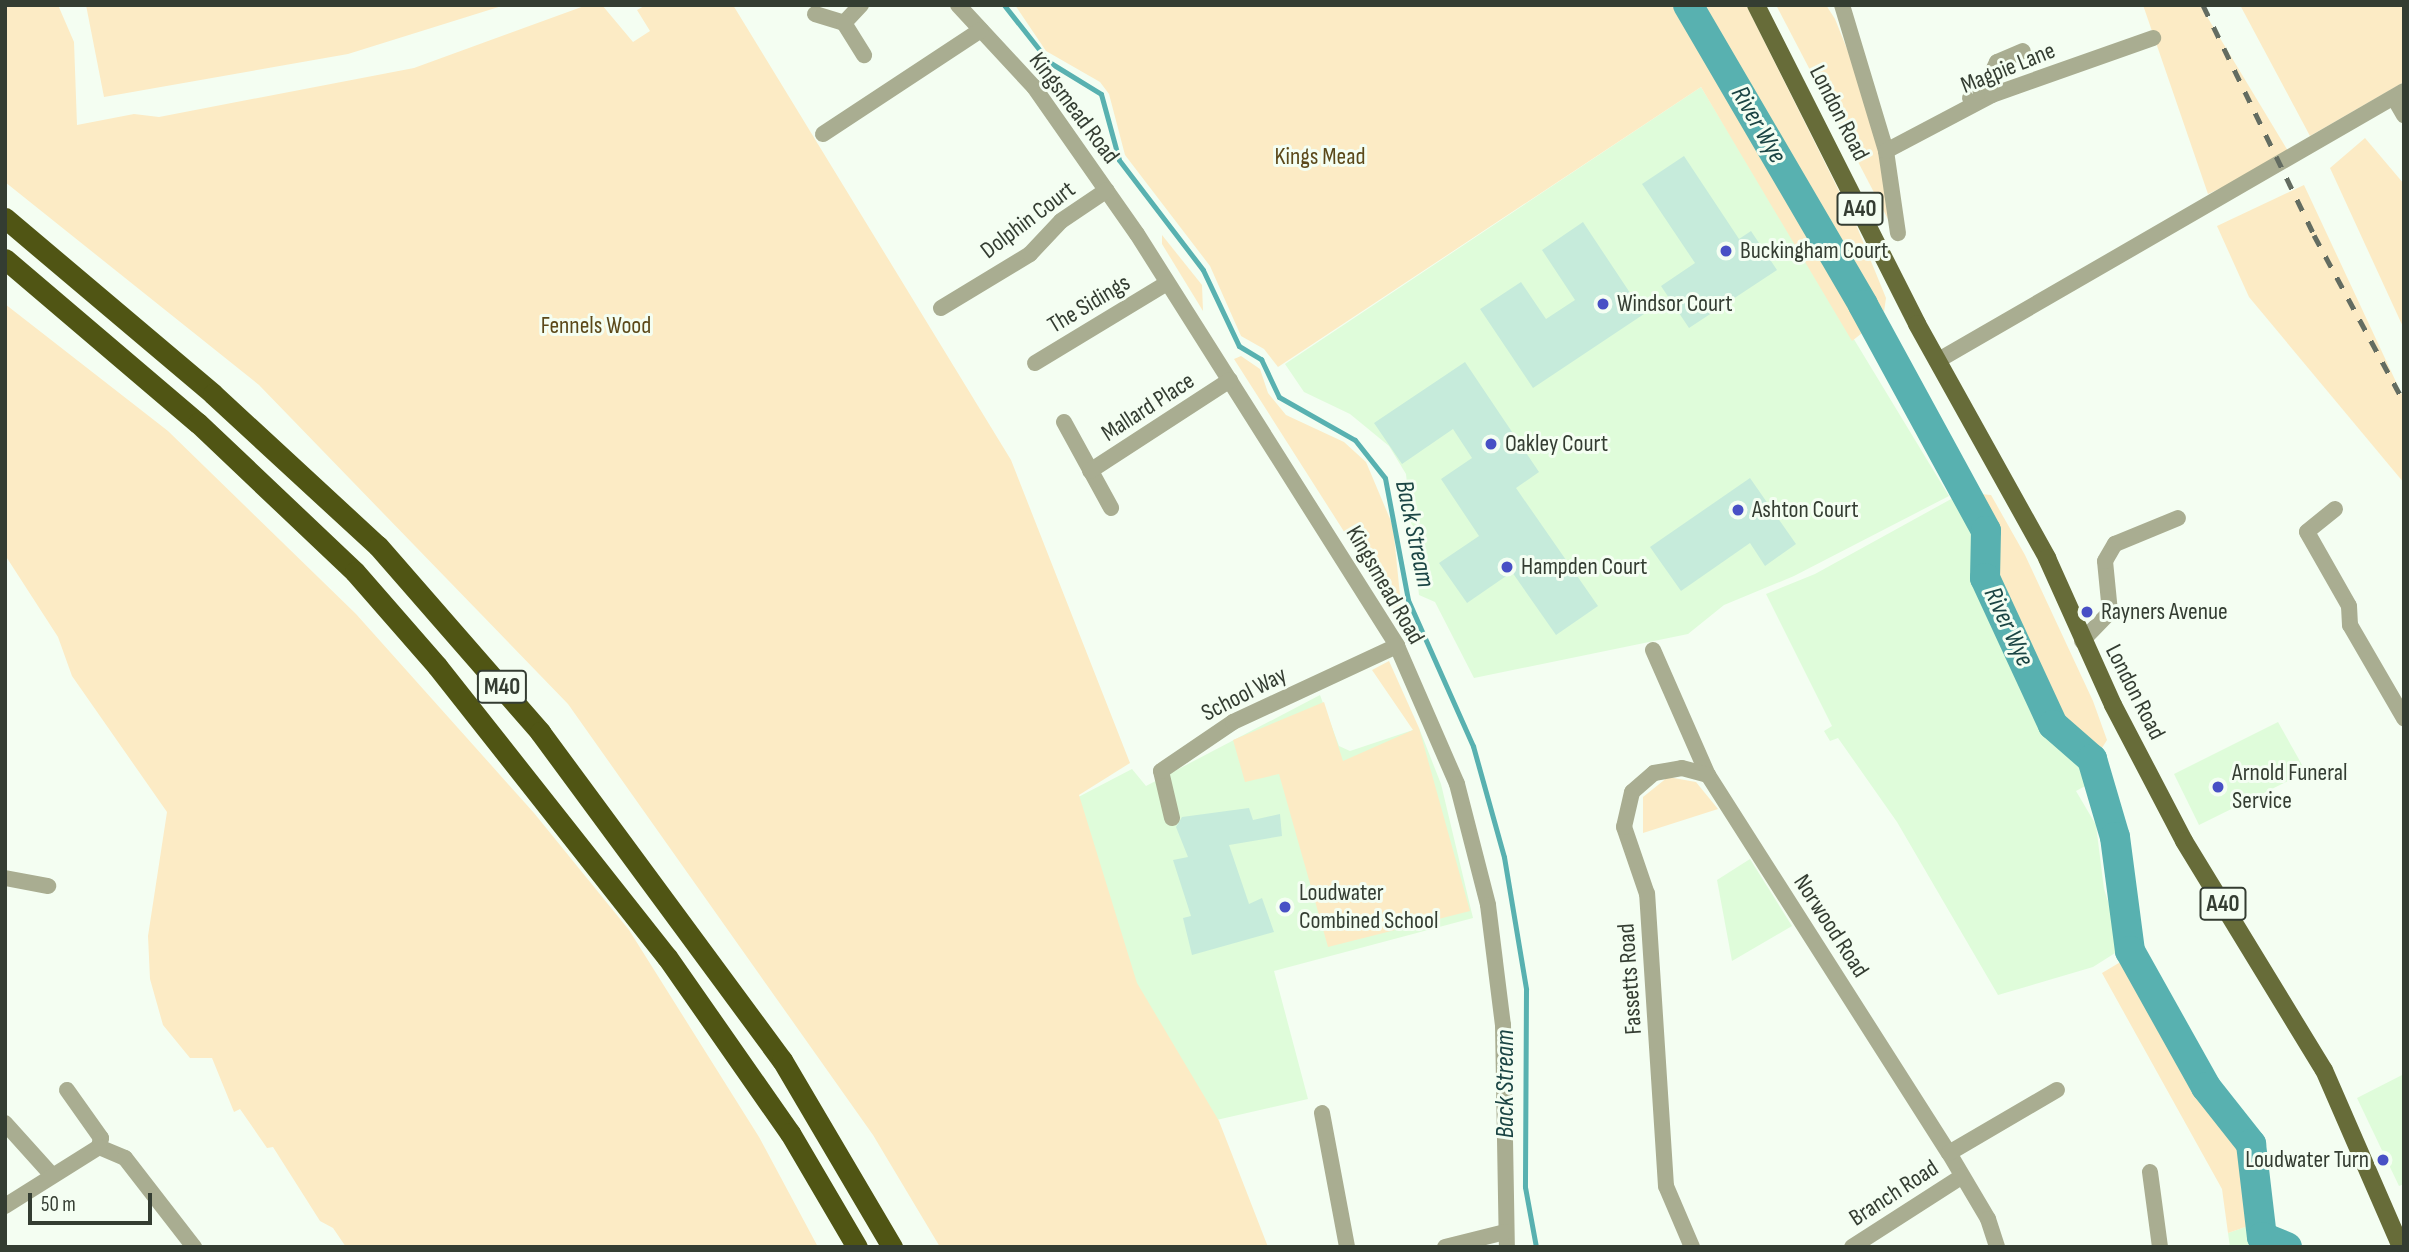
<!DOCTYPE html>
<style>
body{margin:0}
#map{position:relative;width:2409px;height:1252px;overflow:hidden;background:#f4fef2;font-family:"Sofia Sans Condensed",sans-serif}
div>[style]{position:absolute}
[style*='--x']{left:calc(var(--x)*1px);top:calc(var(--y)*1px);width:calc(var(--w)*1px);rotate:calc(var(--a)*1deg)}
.built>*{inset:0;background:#dffcda}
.green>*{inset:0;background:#fcebc5}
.stream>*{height:5px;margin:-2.5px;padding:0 2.5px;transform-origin:2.5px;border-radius:2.5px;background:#58b1b0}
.river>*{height:30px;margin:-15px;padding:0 15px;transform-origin:15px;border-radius:15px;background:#58b1b0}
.building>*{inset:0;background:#c6ebdb}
.street>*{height:16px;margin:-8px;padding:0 8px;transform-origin:8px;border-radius:8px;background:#a9ad91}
.primary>*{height:18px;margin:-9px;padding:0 9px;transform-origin:9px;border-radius:9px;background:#676c39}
.highway>*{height:21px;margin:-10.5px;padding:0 10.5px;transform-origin:10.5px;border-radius:10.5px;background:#505514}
.rail>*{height:5px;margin-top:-2.5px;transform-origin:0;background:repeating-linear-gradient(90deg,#636c61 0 12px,transparent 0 24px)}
.dots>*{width:19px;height:19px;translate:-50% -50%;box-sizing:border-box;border:4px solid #f4fef2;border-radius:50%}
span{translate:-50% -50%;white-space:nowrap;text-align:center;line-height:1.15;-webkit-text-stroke:6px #f4fef2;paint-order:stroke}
.shield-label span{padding:2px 5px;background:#f4fef2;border:2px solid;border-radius:5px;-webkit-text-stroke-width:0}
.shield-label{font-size:23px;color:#343d32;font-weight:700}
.street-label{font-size:24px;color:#343d32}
.park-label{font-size:24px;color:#5b4819}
.poi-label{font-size:24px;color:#343d32}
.left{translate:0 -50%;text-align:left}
.right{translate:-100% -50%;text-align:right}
.water-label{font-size:26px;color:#1b4544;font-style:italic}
.frame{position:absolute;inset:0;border:7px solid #343d32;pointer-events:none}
.scale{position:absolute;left:28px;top:1193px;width:124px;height:32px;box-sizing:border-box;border:4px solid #343d32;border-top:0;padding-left:9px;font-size:21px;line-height:24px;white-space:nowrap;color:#343d32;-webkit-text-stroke:5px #f4fef2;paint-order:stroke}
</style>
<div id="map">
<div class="built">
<div style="clip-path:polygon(1701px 87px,1949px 496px,1794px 576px,1724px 605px,1688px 634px,1474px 678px,1435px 602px,1419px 595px,1406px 474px,1389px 446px,1350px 414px,1304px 392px,1285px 364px)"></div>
<div style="clip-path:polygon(1962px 493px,1980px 531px,1977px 562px,1992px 602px,2049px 716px,2096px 757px,2104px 776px,2076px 791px,2096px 825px,2104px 889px,2123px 948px,2093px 967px,1998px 995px,1897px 822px,1838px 738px,1830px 741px,1824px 731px,1832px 726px,1766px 594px,1815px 574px)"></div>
<div style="clip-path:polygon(1320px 695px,1339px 746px,1350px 751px,1419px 728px,1441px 784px,1473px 918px,1274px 971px,1308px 1099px,1151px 1135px,1063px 805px,1132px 769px,1146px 786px)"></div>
<div style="clip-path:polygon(2278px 722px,2306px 772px,2199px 825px,2174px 774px)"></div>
<div style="clip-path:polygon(1750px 859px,1792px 926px,1732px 961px,1717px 880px)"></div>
<div style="clip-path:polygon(2404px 1074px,2404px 1184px,2399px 1186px,2357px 1098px)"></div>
<div style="clip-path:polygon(2254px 1224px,2266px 1237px,2289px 1247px,2230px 1247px,2228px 1233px)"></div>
</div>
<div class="green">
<div style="clip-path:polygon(5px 5px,58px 5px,74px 42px,77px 125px,134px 114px,159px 117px,414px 68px,587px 5px,602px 5px,633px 42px,650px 31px,637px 10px,646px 5px,733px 5px,1011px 460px,1130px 763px,1079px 795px,1137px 983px,1219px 1121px,1268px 1247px,940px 1247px,873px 1135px,568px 704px,259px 385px,5px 182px)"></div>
<div style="clip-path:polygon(86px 5px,505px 5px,348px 54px,104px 97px)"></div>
<div style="clip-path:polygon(1015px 5px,1682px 5px,1871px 326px,1852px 341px,1701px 87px,1278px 367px,1264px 349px,1241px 336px,1210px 266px,1125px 155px,1109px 94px,1100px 82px,1046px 51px)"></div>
<div style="clip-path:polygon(1702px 5px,1746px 5px,1857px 227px,1886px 298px,1884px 312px)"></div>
<div style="clip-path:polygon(1776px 5px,1826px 5px,1835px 19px,1871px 109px,1891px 225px)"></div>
<div style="clip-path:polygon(2143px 5px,2200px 5px,2291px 156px,2208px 194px)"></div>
<div style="clip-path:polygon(2240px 5px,2404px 5px,2404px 82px,2310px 136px)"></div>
<div style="clip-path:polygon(2365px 138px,2404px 184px,2404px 329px,2330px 168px)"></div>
<div style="clip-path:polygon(2304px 185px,2404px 399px,2404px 483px,2249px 297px,2217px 226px)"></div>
<div style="clip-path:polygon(1162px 235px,1202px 285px,1203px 311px,1162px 244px)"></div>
<div style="clip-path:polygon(5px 304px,168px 431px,356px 614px,534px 813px,629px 930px,759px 1137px,818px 1247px,346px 1247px,333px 1228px,320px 1221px,273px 1147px,267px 1148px,240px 1109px,234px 1112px,212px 1058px,190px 1058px,163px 1025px,150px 979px,148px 936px,167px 812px,72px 676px,58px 637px,5px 555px)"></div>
<div style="clip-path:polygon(1241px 356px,1260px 369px,1268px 393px,1286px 415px,1344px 442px,1366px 462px,1393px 526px,1401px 605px,1394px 610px,1234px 359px)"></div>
<div style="clip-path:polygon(1980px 494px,1991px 495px,2025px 555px,2093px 701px,2107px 740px,2102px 748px,2059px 712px,2015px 620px,1991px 565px,1988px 552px,1996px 530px)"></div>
<div style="clip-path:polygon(1389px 661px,1419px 728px,1470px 911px,1328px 947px,1279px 774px,1245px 782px,1233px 740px,1324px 702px,1343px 761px,1413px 730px,1372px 670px)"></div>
<div style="clip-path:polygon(1668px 777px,1696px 782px,1718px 809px,1643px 833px,1643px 797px)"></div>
<div style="clip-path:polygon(2139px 951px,2196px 1079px,2221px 1104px,2241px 1114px,2255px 1135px,2254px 1224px,2228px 1233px,2222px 1189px,2102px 973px)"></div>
</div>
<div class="stream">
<div style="--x:1004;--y:5;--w:73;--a:51.7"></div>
<div style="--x:1049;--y:62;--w:61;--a:31.6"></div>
<div style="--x:1101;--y:94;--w:68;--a:74.7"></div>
<div style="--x:1119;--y:160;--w:138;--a:52.6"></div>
<div style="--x:1203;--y:270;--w:84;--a:64.7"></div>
<div style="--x:1239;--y:346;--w:26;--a:31"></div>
<div style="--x:1261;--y:359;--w:42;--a:64.7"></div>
<div style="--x:1279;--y:397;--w:87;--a:29.5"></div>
<div style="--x:1355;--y:440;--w:48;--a:51.7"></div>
<div style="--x:1385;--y:478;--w:124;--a:79.3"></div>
<div style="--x:1408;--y:600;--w:160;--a:66"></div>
<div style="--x:1473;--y:746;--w:115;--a:74.4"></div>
<div style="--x:1504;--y:857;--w:134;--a:80.5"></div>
<div style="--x:1526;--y:989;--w:198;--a:90.3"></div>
<div style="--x:1525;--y:1187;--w:61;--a:79.6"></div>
</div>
<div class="river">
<div style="--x:1688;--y:5;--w:347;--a:59.7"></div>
<div style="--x:1863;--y:305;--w:257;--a:61.4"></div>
<div style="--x:1986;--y:531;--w:47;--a:91.2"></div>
<div style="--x:1985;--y:578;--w:162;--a:65.2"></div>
<div style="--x:2053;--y:725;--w:52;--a:41.1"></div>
<div style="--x:2092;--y:759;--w:81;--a:73.6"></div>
<div style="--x:2115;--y:837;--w:115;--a:82.5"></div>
<div style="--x:2130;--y:951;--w:156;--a:60.8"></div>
<div style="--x:2206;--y:1087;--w:73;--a:51.7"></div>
<div style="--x:2251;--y:1144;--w:94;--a:83.3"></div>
<div style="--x:2262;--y:1237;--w:27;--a:22"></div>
</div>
<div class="building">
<div style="clip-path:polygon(1684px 156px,1739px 239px,1751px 231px,1777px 270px,1689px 328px,1661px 286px,1695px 263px,1642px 184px)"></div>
<div style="clip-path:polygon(1583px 222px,1644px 314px,1533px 388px,1480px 309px,1521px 282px,1546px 319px,1575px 300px,1542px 250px)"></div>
<div style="clip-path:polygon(1465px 362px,1539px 472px,1516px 488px,1598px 606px,1556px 635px,1512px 572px,1467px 603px,1439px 563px,1479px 536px,1441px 479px,1472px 458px,1453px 429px,1402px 464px,1374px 423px)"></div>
<div style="clip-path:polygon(1750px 478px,1796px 544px,1765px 566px,1750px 543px,1681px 591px,1650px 547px)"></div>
<div style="clip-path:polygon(1249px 808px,1253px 820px,1280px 814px,1282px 836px,1229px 845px,1249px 904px,1262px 898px,1274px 932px,1192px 955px,1183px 918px,1191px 916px,1173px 860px,1188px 857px,1176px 827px,1182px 817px)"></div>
</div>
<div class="street">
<div style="--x:958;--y:5;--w:112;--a:47.2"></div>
<div style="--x:1034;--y:87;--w:179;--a:55"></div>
<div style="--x:1137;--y:234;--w:487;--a:57.7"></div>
<div style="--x:1397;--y:646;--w:150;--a:66.5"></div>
<div style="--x:1457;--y:784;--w:125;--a:75.6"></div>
<div style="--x:1488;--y:905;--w:121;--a:82.9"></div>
<div style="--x:1503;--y:1025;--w:222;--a:89"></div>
<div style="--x:1842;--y:5;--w:152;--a:73.2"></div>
<div style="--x:1886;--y:151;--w:83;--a:81.7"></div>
<div style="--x:815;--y:14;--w:30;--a:17"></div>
<div style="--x:844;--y:23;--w:25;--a:-47"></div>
<div style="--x:844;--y:23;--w:38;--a:58"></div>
<div style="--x:1970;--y:98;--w:16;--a:-30"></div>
<div style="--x:1984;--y:90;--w:31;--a:-65"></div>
<div style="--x:1997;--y:62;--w:28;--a:-23"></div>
<div style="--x:2394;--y:98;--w:20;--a:60"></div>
<div style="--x:823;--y:134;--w:189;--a:-33.4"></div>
<div style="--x:1886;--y:151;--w:120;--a:-27.8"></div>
<div style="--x:1992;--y:95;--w:171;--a:-19.5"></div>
<div style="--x:941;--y:308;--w:104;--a:-31.2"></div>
<div style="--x:1030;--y:254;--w:45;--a:-46.8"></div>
<div style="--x:1061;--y:221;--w:55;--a:-34"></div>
<div style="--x:1937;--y:361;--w:539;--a:-30.03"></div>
<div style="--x:1035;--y:363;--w:154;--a:-31.2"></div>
<div style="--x:1064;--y:422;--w:98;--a:61.3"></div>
<div style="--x:1090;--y:471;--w:167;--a:-33"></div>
<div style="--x:2335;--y:509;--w:36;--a:141"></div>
<div style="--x:2307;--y:532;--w:85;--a:60.4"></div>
<div style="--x:2349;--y:606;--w:19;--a:87"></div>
<div style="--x:2350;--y:625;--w:108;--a:59.9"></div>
<div style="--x:2082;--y:641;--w:40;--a:-46"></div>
<div style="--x:2110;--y:612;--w:51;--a:-95.6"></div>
<div style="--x:2105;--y:561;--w:20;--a:-60"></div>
<div style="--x:2115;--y:544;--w:68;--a:-22.4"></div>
<div style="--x:1653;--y:650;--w:137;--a:66.3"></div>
<div style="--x:1708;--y:775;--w:448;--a:57.5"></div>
<div style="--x:1949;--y:1153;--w:77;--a:59.4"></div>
<div style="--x:1988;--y:1219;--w:29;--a:72"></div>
<div style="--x:1172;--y:818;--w:48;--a:-103.2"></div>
<div style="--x:1161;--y:771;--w:87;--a:-34.2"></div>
<div style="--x:1233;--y:722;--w:181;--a:-24.9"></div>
<div style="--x:5;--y:878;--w:44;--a:10.5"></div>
<div style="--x:67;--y:1090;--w:59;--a:54.7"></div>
<div style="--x:101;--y:1138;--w:9;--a:103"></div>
<div style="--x:1322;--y:1113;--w:136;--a:79.4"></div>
<div style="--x:5;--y:1123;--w:69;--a:48"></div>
<div style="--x:99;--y:1147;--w:28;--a:23"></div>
<div style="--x:125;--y:1158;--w:113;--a:52.2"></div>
<div style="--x:1949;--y:1153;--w:125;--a:-30.3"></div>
<div style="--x:2150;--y:1172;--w:76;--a:82.4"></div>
<div style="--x:5;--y:1206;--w:111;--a:-32.1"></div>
<div style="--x:1445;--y:1247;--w:62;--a:-14"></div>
<div style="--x:1692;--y:1247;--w:66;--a:-113.1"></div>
<div style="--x:1666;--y:1186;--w:293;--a:-93.7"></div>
<div style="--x:1647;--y:894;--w:71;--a:-108.9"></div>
<div style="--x:1624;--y:827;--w:36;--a:-77"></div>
<div style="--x:1632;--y:792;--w:29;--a:-41"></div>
<div style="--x:1654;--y:773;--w:28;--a:-10"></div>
<div style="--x:1682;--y:768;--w:27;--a:15"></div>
<div style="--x:1852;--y:1247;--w:130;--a:-32.7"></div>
</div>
<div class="primary">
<div style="--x:1756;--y:5;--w:357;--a:63.2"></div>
<div style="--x:1917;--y:324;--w:268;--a:60.9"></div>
<div style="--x:2047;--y:558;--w:161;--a:65.8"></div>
<div style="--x:2113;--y:705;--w:153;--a:62.4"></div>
<div style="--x:2184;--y:841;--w:268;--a:58.6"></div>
<div style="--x:2324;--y:1070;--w:193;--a:66.5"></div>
</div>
<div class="highway">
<div style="--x:5;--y:218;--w:272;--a:40.2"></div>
<div style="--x:213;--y:394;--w:224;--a:42.7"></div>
<div style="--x:378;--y:546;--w:247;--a:48.9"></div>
<div style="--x:540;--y:732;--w:408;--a:53.6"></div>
<div style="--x:782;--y:1060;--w:217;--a:59.5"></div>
<div style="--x:5;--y:259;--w:253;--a:40.4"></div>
<div style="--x:198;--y:423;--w:216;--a:43.5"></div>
<div style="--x:355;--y:572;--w:125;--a:48.9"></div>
<div style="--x:437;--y:666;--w:371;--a:51.7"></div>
<div style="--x:667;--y:957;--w:215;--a:55.1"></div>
<div style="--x:790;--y:1133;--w:132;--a:59.6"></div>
</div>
<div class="rail">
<div style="--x:2203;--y:5;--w:255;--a:64.2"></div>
<div style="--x:2314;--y:235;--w:190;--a:61.7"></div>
</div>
<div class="dots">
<div style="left:1726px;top:251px;background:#4850c5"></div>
<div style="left:1603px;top:304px;background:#4850c5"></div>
<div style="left:1491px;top:444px;background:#4850c5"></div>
<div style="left:1738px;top:510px;background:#4850c5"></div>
<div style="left:1507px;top:567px;background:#4850c5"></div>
<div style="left:2087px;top:612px;background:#4850c5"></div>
<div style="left:2218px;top:787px;background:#4850c5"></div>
<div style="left:1285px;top:907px;background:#4850c5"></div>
<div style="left:2383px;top:1160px;background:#4850c5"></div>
</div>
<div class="shield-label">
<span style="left:1860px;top:209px">A40</span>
<span style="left:502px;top:687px">M40</span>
<span style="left:2223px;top:904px">A40</span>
</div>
<div class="street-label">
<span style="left:2008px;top:68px;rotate:-22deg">Magpie Lane</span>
<span style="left:1074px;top:108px;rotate:53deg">Kingsmead Road</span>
<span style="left:1839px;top:113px;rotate:63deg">London Road</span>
<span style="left:1028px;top:220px;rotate:-37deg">Dolphin Court</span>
<span style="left:1089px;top:304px;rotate:-31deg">The Sidings</span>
<span style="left:1148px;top:407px;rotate:-33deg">Mallard Place</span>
<span style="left:1385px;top:585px;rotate:60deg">Kingsmead Road</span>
<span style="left:2135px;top:692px;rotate:63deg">London Road</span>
<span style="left:1244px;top:694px;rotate:-27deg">School Way</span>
<span style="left:1831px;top:926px;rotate:57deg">Norwood Road</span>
<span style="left:1630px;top:979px;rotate:-94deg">Fassetts Road</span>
<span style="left:1894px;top:1193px;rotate:-33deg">Branch Road</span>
</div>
<div class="park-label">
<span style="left:1320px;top:157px">Kings Mead</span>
<span style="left:596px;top:326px">Fennels Wood</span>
</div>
<div class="poi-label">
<span class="left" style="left:1740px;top:251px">Buckingham Court</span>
<span class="left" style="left:1617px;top:304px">Windsor Court</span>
<span class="left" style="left:1505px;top:444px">Oakley Court</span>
<span class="left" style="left:1752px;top:510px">Ashton Court</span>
<span class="left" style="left:1521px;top:567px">Hampden Court</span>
<span class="left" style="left:2101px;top:612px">Rayners Avenue</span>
<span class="left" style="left:2232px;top:787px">Arnold Funeral<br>Service</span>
<span class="left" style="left:1299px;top:907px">Loudwater<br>Combined School</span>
<span class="right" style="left:2369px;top:1160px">Loudwater Turn</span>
</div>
<div class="water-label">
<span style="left:1758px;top:125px;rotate:60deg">River Wye</span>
<span style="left:1414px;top:534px;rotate:78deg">Back Stream</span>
<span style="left:2008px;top:627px;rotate:65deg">River Wye</span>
<span style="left:1506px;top:1084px;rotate:-90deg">Back Stream</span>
</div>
<div class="frame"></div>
<div class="scale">50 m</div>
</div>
